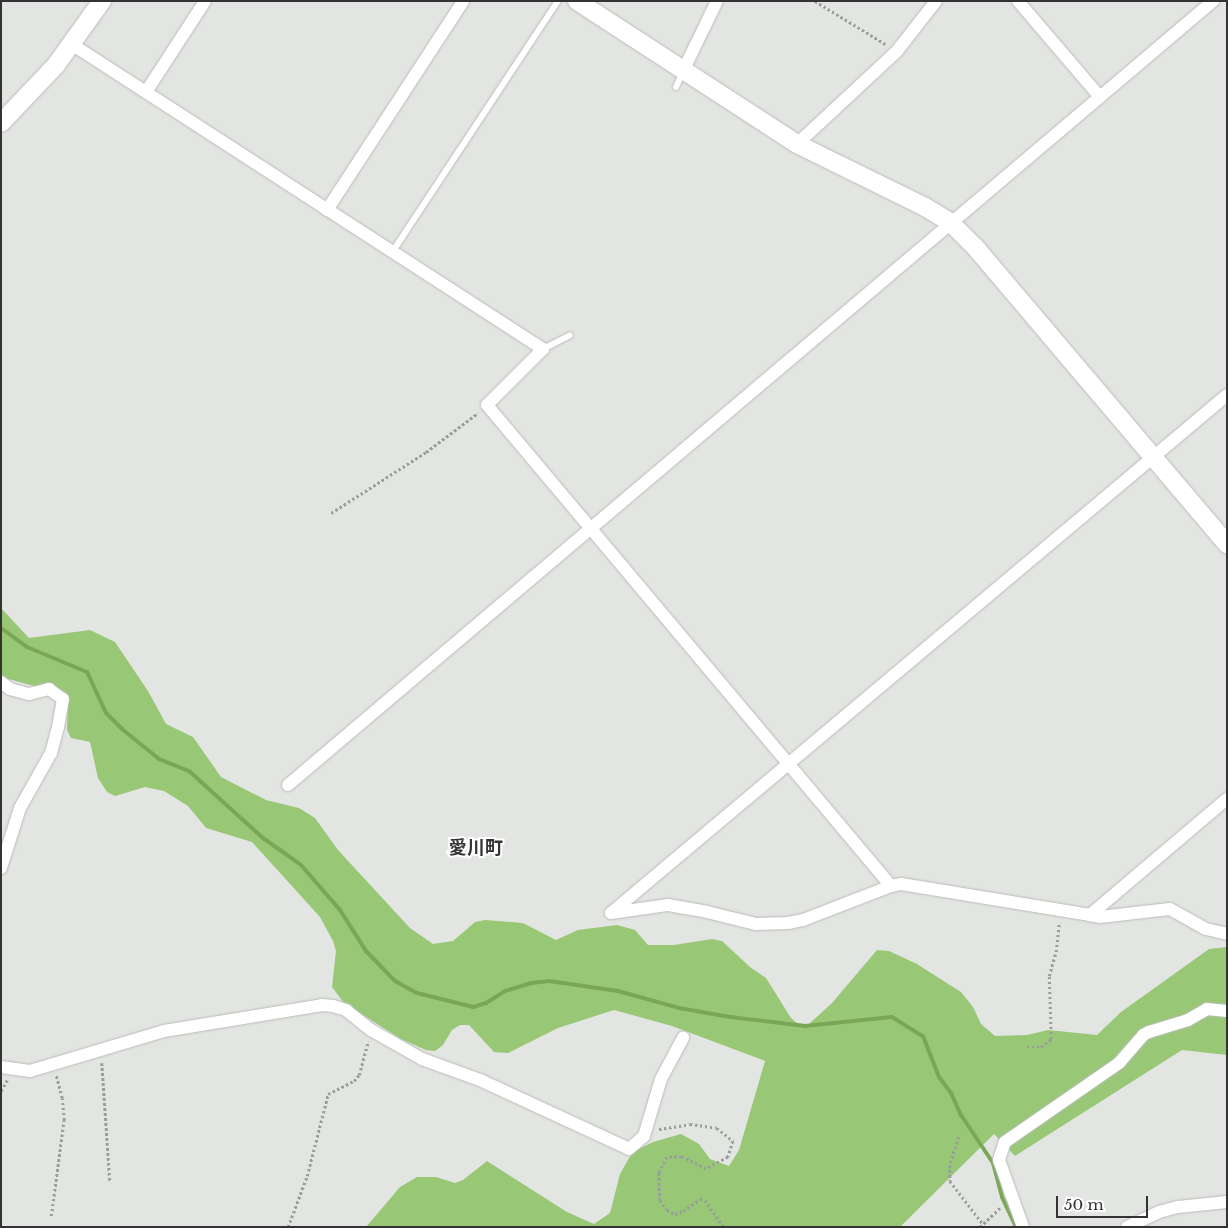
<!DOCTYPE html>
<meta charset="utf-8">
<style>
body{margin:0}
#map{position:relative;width:1228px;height:1228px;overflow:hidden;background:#e3e5e2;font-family:"Libre Baskerville","Noto Sans JP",serif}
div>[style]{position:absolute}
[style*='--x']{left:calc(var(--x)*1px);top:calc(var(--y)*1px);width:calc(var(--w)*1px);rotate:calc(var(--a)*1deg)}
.forest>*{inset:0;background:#98c876}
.stream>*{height:4px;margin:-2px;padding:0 2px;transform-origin:2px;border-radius:2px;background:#79a756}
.path>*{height:2.5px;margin-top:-1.25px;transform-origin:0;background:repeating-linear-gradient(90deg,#9b9d9b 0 2.5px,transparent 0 5px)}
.roads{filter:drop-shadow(0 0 1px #babcb8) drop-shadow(0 0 1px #babcb8)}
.lane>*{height:6px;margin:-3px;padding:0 3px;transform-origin:3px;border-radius:3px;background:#fff}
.street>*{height:12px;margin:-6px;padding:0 6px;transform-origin:6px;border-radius:6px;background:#fff}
.secondary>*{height:18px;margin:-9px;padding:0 9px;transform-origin:9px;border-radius:9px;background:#fff}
span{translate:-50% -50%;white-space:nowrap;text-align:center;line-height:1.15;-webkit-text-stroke:4px #fff;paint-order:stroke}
.district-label{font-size:18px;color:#323332;font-weight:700}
.frame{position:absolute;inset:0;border:2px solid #323332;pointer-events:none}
.scale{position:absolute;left:1056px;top:1196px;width:92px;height:22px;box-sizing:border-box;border:2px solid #323332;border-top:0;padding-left:6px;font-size:15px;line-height:18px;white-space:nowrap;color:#323332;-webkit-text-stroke:4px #fff;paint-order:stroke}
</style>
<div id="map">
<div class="forest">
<div style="clip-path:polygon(1px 608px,29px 638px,90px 630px,115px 642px,148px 691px,166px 724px,193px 737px,221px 777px,266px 800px,299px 808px,315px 818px,338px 850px,410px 928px,433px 944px,453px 941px,475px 922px,485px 920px,523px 923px,556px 940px,578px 930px,617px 925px,635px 930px,648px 945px,674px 945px,712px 939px,722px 941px,750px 967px,766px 978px,791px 1018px,798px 1024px,808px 1025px,832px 1003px,877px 950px,889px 951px,917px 964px,961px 992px,973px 1007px,981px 1024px,995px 1036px,1027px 1035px,1048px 1030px,1097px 1035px,1121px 1012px,1209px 949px,1227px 947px,1227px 1055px,1182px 1050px,1015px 1156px,994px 1134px,900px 1227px,366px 1227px,400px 1187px,417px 1177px,436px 1177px,455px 1183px,463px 1180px,487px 1161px,567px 1212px,594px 1224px,610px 1213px,620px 1174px,629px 1158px,635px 1151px,653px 1142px,681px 1134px,699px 1144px,710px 1159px,729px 1166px,739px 1150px,765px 1061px,672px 1026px,614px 1010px,558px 1028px,508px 1053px,494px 1052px,469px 1025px,460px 1025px,452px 1030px,443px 1045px,435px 1051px,426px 1050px,401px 1039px,344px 1003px,332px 987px,336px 951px,333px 941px,320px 917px,252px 842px,206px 828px,188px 806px,164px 791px,145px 787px,115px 796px,107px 792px,98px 778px,90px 742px,71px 738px,67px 730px,68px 701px,53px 691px,1px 677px)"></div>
</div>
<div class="stream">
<div style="--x:1;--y:628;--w:32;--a:36"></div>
<div style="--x:27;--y:647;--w:65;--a:22.6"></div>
<div style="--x:87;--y:672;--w:45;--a:65.1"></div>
<div style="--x:106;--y:713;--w:23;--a:45"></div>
<div style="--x:122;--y:729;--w:48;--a:39"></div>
<div style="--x:159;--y:759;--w:32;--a:22"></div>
<div style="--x:189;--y:771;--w:100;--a:42.2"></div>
<div style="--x:263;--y:838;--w:47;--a:35.4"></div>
<div style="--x:301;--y:865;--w:60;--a:49.1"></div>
<div style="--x:340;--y:910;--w:49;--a:57.6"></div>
<div style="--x:366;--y:951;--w:42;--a:46"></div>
<div style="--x:395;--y:981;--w:25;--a:29"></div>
<div style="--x:417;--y:993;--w:58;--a:14"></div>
<div style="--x:473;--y:1007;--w:14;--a:-17"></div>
<div style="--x:486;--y:1003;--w:22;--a:-32"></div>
<div style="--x:505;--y:991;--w:27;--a:-17"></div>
<div style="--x:531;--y:983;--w:18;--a:-6"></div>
<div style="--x:549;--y:981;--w:70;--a:8.2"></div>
<div style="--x:618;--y:991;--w:63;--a:15.6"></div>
<div style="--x:679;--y:1008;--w:52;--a:10"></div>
<div style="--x:730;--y:1017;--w:76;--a:6.8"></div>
<div style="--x:805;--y:1026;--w:87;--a:-5.9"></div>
<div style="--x:892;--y:1017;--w:36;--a:32"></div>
<div style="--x:923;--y:1036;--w:44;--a:68.7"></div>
<div style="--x:939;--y:1077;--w:20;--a:53"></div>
<div style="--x:951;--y:1093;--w:24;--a:66"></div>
<div style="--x:961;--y:1115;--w:58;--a:56.3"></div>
<div style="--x:993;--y:1163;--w:35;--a:75"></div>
<div style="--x:1002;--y:1197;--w:33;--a:65"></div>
</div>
<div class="path">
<div style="--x:815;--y:1;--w:84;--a:31.4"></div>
<div style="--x:331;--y:513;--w:113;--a:-32.7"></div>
<div style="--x:426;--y:452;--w:65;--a:-36.9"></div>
<div style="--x:1027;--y:1047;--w:14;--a:0"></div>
<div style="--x:1041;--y:1047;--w:13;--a:-39"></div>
<div style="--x:1051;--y:1039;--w:63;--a:-91.8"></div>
<div style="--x:1049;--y:976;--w:25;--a:-74"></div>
<div style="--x:1056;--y:952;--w:30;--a:-84"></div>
<div style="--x:102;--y:1063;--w:118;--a:86.1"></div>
<div style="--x:1;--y:1091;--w:13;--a:-61"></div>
<div style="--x:659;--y:1129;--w:31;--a:-9"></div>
<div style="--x:690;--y:1124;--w:27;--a:8"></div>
<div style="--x:717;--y:1128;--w:21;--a:39"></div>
<div style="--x:733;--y:1141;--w:17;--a:107"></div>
<div style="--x:728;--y:1157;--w:25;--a:151"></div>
<div style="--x:706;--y:1169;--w:27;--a:-153"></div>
<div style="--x:682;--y:1157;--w:15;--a:180"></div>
<div style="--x:667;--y:1157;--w:18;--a:117"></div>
<div style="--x:659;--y:1173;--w:27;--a:88"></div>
<div style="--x:660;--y:1200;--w:12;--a:55"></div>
<div style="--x:667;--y:1210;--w:9;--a:27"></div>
<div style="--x:675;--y:1214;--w:9;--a:-21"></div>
<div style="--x:683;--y:1211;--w:21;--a:-35"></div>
<div style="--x:700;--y:1199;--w:5;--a:11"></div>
<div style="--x:705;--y:1200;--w:33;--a:55"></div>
<div style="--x:959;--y:1137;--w:29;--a:108"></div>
<div style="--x:950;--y:1165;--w:16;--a:90"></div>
<div style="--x:950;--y:1181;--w:54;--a:52.5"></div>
<div style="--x:51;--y:1216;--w:97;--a:-82.3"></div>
<div style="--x:64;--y:1120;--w:22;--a:-95"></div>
<div style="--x:62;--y:1098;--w:23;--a:-105"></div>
<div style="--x:288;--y:1227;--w:54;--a:-69.6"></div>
<div style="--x:307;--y:1176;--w:85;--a:-75.6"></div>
<div style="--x:328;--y:1094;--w:29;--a:-27"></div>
<div style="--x:354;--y:1081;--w:8;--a:-50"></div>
<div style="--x:359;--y:1075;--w:35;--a:-75"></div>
<div style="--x:980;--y:1227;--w:30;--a:-44"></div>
</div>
<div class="roads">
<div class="lane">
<div style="--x:676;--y:87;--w:17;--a:-65"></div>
<div style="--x:393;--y:251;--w:300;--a:-56.6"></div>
<div style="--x:543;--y:349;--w:30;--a:-27"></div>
</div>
<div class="street">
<div style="--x:1018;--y:1;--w:126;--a:49.5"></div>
<div style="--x:73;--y:45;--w:560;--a:32.9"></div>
<div style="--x:543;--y:349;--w:79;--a:135"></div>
<div style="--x:487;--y:405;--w:628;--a:49.97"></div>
<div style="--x:891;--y:886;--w:10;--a:-11"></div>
<div style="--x:901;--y:884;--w:192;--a:9.3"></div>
<div style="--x:1090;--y:915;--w:180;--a:-40.3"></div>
<div style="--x:683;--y:71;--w:78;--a:-64.1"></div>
<div style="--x:146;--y:92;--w:108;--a:-57"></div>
<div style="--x:797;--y:144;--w:137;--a:-42.9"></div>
<div style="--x:897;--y:51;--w:63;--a:-52"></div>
<div style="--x:327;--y:210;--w:249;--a:-56.9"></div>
<div style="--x:1;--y:682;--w:11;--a:38"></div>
<div style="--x:10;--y:689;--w:20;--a:15"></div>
<div style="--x:29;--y:694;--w:21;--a:-14"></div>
<div style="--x:49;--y:689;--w:17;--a:36"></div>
<div style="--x:63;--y:699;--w:28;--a:100"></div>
<div style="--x:58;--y:727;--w:27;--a:105"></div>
<div style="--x:51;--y:753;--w:63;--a:119.4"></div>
<div style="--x:20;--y:808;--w:63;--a:107.6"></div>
<div style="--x:288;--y:785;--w:1213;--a:-40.28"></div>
<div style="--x:611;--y:913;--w:805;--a:-40.06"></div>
<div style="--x:611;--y:913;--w:58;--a:-8"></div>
<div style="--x:668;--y:905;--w:40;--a:10"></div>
<div style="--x:707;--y:912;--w:50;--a:13.8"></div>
<div style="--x:756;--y:924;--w:32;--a:-2"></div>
<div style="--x:788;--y:923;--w:15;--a:-11"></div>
<div style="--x:803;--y:920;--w:94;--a:-21.1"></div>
<div style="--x:1090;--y:915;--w:10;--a:11"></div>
<div style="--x:1100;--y:917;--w:70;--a:-6.5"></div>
<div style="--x:1170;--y:909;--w:41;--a:29.1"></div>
<div style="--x:1206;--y:929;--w:22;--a:13"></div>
<div style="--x:1;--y:1067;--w:29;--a:8"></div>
<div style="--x:30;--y:1071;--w:140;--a:-16.6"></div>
<div style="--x:164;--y:1031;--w:160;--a:-9.3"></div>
<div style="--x:322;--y:1005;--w:11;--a:5"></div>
<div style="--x:333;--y:1006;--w:14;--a:17"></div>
<div style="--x:346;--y:1010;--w:32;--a:39"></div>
<div style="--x:371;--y:1030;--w:59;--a:29.6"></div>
<div style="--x:422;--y:1059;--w:62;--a:19.9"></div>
<div style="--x:480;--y:1080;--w:164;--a:24.8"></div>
<div style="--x:629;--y:1149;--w:20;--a:-41"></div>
<div style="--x:644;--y:1136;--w:59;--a:-73.4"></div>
<div style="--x:661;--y:1079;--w:47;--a:-61.8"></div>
<div style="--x:1023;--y:1227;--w:71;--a:-109.7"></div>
<div style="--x:999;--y:1160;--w:19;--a:-72"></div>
<div style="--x:1005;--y:1142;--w:139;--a:-34.7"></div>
<div style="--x:1119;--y:1063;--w:37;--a:-49"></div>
<div style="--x:1143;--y:1035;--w:7;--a:-27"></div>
<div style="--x:1149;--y:1032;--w:41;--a:-17.1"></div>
<div style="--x:1188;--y:1020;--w:22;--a:-30"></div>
<div style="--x:1207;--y:1009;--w:20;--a:6"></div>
<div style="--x:1127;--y:1227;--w:35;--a:-25"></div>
<div style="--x:1159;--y:1212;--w:20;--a:-15"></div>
<div style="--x:1178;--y:1207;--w:49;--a:-5.8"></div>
</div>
<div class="secondary">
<div style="--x:577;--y:1;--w:262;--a:33"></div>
<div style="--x:797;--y:144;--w:143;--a:26.2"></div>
<div style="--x:925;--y:207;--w:29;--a:31"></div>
<div style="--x:950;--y:222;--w:35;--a:45"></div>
<div style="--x:975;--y:247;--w:390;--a:49.7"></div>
<div style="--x:1;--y:123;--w:80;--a:-46.5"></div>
<div style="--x:56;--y:65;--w:79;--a:-54.3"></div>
</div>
</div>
<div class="district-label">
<span style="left:476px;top:848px">愛川町</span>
</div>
<div class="frame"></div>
<div class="scale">50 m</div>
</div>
